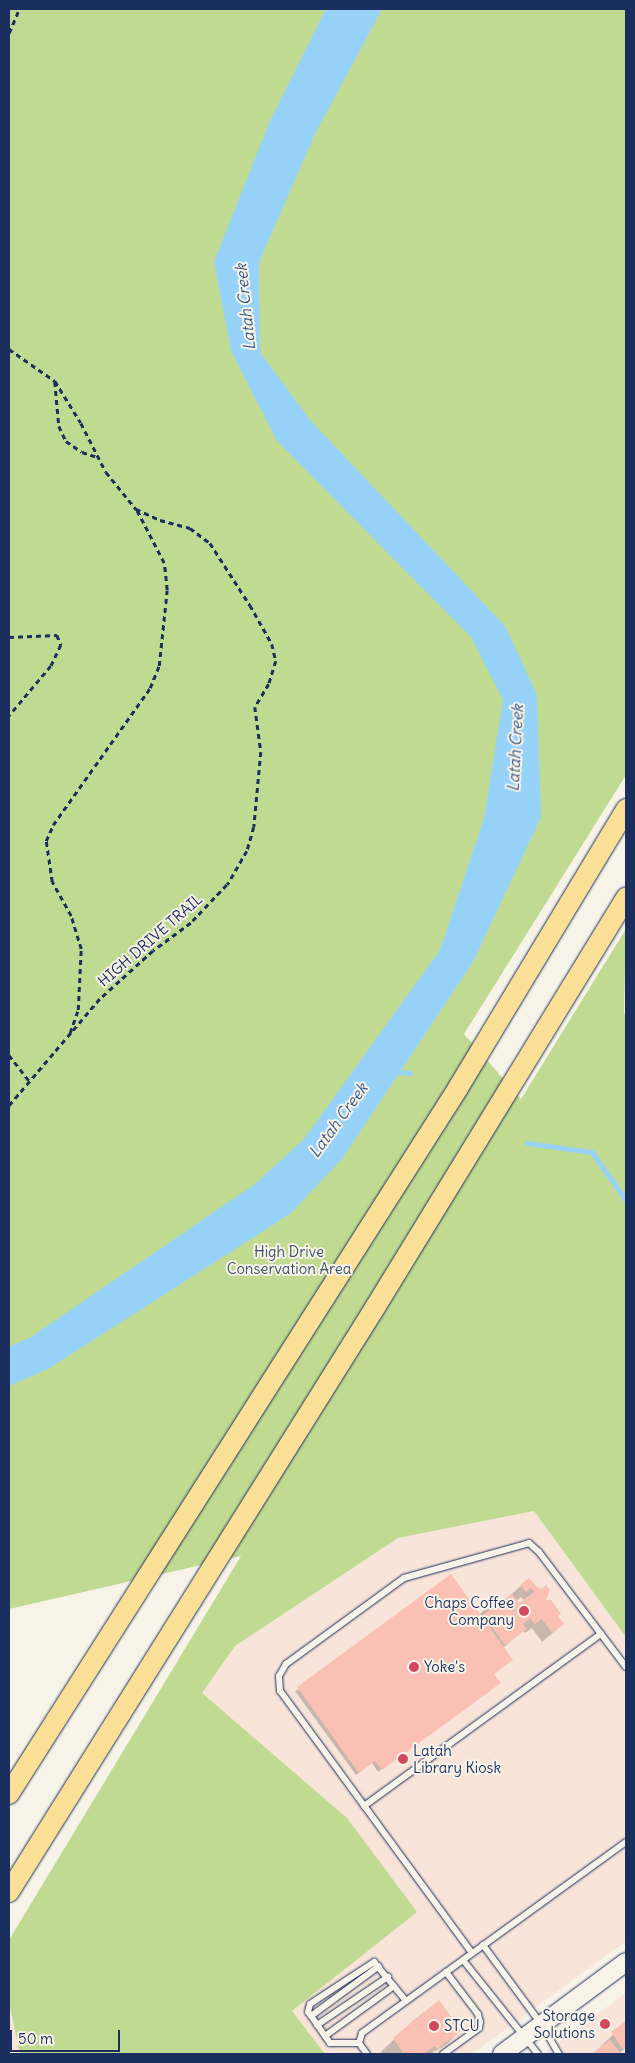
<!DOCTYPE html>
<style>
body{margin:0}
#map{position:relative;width:635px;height:2063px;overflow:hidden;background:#f7f3e8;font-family:Delius,sans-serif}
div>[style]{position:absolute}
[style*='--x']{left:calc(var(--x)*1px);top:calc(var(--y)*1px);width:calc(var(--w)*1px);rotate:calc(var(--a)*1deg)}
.built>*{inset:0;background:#f8e4d8}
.green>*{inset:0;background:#c0db91}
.water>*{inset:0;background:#97d3f8}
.shadow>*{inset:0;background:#0003}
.stream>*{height:4.5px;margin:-2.25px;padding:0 2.25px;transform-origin:2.25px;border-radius:2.25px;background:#97d3f8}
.building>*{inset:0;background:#fbc0b4}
.path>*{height:2.5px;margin-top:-1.25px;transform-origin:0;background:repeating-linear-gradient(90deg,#1b2f5e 0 5px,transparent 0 9px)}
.roads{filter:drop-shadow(0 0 1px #1b2f5e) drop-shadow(0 0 1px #1b2f5e)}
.service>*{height:6px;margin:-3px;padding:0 3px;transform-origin:3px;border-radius:3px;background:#f7f3e8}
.secondary>*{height:18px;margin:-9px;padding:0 9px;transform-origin:9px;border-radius:9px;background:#f7f3e8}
.trunk>*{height:20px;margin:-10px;padding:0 10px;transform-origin:10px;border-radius:10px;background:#f9e096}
.dots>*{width:14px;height:14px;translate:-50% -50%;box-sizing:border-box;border:2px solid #f7f3e8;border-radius:50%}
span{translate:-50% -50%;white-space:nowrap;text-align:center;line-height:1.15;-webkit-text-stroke:4px #f7f3e8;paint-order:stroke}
.street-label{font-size:15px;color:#1b2f5e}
.park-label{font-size:15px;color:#3c5168}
.poi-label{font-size:15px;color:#1b2f5e}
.right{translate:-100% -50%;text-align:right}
.left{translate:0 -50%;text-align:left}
.water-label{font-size:16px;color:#3a5884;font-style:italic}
.frame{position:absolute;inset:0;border:10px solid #1b2f5e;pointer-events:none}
.scale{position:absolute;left:10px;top:2030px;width:110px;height:22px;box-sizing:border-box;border:2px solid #1b2f5e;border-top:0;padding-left:6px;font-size:15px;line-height:18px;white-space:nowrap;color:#1b2f5e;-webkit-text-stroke:4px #f7f3e8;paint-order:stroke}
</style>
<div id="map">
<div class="built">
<div style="clip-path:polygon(534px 1511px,626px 1637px,626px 1941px,472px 2054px,325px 2054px,292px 2011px,416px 1912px,201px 1693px,235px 1646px,398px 1538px)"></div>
<div style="clip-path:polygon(626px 1993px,626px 2054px,543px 2054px)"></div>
<div style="clip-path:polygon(9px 2002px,20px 2054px,9px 2054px)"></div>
</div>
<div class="green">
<div style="clip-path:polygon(9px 9px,626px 9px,626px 775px,464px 1034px,521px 1099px,626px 929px,624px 1012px,626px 1017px,626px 1637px,534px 1511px,398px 1538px,235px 1646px,202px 1693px,347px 1818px,417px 1912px,292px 2011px,325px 2054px,20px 2054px,9px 2002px,9px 1940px,241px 1556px,9px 1609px)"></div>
</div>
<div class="water">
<div style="clip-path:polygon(326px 9px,382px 9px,315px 134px,259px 262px,260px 352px,310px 420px,505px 626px,537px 695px,541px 817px,473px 962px,342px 1159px,290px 1214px,48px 1369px,9px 1386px,9px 1347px,31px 1337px,255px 1184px,304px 1139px,440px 950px,484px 818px,503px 700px,471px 637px,277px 441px,231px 351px,214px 262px,269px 123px)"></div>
</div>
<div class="shadow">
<div style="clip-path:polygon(evenodd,529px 1579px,563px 1624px,542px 1642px,532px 1628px,525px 1633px,523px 1630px,503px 1648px,493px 1675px,496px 1686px,378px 1772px,372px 1763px,356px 1775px,295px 1691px,479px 1615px,490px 1604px,500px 1604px,529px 1579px,521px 1597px,524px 1601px,519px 1605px,516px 1601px,521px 1597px)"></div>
<div style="clip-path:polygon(438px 2002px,459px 2031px,447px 2044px,430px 2054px,383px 2054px,381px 2052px,415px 2019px)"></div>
<div style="clip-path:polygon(626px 2022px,626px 2047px,619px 2054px,593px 2054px)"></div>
</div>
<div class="stream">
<div style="--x:396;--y:1072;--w:14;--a:4"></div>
<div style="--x:527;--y:1143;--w:66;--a:7.9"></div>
<div style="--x:592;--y:1152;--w:59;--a:54.7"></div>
</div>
<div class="building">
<div style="clip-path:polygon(451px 1574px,513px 1660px,494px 1674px,501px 1683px,382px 1770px,375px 1761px,359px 1773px,297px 1687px)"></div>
<div style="clip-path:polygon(529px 1578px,537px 1587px,541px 1589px,546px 1585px,550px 1590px,546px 1600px,551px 1600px,561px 1614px,558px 1616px,564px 1624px,552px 1633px,542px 1619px,535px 1624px,530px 1618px,523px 1624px,527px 1629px,505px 1645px,483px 1615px,493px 1608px,489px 1603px,496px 1597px,500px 1603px,512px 1594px,519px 1603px,534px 1592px,531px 1588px,526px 1592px,520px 1585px)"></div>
<div style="clip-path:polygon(439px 2000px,461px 2031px,437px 2049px,435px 2046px,423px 2054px,404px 2054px,393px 2038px)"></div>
<div style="clip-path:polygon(626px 2021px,626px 2046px,623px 2049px,611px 2032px)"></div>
<div style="clip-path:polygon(610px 2040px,621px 2054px,591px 2054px)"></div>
</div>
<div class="path">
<div style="--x:9;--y:33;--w:26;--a:-67"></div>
<div style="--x:9;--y:349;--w:56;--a:34.8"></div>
<div style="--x:55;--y:381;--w:49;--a:58.2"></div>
<div style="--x:81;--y:423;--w:55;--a:63"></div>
<div style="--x:106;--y:472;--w:48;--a:51"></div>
<div style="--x:136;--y:509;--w:26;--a:25"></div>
<div style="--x:160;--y:520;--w:31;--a:15"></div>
<div style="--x:190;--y:528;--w:25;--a:37"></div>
<div style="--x:210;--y:543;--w:74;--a:57.2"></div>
<div style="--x:250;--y:605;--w:45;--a:60.6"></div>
<div style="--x:272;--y:644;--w:17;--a:77"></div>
<div style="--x:276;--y:661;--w:24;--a:107"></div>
<div style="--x:269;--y:684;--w:27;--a:121"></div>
<div style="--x:255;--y:707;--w:45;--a:82.4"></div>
<div style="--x:261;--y:752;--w:75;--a:95.3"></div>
<div style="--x:254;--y:827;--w:25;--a:106"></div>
<div style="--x:247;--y:851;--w:39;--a:120"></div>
<div style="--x:227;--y:885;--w:52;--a:133.5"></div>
<div style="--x:191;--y:923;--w:47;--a:143.6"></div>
<div style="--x:153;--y:951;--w:72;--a:137.8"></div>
<div style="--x:100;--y:999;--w:140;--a:130.4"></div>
<div style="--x:55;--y:382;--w:44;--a:84.8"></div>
<div style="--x:59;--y:426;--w:17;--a:65"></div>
<div style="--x:66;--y:441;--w:19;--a:35"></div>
<div style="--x:82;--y:452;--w:16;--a:18"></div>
<div style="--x:9;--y:637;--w:48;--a:-2.4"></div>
<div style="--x:57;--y:635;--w:11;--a:68"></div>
<div style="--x:61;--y:645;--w:23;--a:115"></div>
<div style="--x:51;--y:666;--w:65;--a:130"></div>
<div style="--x:70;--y:1033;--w:24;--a:-71"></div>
<div style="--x:78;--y:1010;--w:61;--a:-87.2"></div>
<div style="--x:81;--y:949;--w:34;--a:-107"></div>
<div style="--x:71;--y:916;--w:39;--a:-119"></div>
<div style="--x:52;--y:882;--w:41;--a:-98.3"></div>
<div style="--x:46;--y:841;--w:17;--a:-66"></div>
<div style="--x:53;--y:825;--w:168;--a:-54.7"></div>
<div style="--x:150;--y:688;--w:24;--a:-68"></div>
<div style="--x:159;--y:666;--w:76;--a:-84"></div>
<div style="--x:167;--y:590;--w:27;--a:-96"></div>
<div style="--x:164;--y:563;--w:59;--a:-117.4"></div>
<div style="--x:9;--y:1055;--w:33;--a:52"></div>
</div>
<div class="roads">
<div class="service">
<div style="--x:364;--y:1806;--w:293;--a:-36"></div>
<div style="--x:483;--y:1945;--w:99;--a:53.6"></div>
<div style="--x:542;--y:2025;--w:34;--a:60"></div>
<div style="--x:472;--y:1953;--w:325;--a:-126.2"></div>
<div style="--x:280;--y:1691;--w:15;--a:-94"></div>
<div style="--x:279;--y:1676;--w:14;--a:-60"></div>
<div style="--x:286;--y:1664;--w:146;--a:-36.1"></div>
<div style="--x:404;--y:1578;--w:130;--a:-15.6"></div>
<div style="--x:529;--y:1543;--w:13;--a:42"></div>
<div style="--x:539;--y:1552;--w:144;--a:52.9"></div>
<div style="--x:463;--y:1960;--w:120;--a:51.4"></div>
<div style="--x:311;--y:2016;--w:84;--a:-36.3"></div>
<div style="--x:317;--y:2025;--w:86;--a:-34.1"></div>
<div style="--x:325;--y:2036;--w:85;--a:-35.9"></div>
<div style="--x:359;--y:2043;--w:29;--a:180"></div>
<div style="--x:330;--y:2043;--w:38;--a:-125"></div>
<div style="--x:308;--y:2012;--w:8;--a:-76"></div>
<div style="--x:310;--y:2004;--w:77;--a:-33.3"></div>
<div style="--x:374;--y:1962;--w:50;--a:50.6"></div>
<div style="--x:367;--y:2054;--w:14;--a:-126"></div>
<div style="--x:359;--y:2043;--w:10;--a:-73"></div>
<div style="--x:362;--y:2033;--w:326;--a:-35.9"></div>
<div style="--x:443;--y:2054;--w:44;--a:-35.8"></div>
<div style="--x:479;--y:2028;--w:6;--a:-81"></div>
<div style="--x:480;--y:2022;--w:8;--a:-104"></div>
<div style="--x:478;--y:2014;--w:53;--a:-127.3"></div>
</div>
<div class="secondary">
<div style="--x:502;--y:2054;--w:154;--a:-36.6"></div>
</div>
<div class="trunk">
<div style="--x:9;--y:1794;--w:837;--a:-57.54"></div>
<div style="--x:458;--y:1088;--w:326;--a:-58.9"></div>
<div style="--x:9;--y:1892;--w:691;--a:-57.94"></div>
<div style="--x:376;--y:1306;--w:479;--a:-58.5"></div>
</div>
</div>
<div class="dots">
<div style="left:524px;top:1611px;background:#d1495b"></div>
<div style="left:414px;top:1667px;background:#d1495b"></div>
<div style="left:403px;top:1759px;background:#d1495b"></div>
<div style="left:605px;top:2024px;background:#d1495b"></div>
<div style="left:434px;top:2026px;background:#d1495b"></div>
</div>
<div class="street-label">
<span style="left:150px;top:940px;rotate:-41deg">HIGH DRIVE TRAIL</span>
</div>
<div class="park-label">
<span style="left:289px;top:1260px">High Drive<br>Conservation Area</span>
</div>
<div class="poi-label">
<span class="right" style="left:514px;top:1611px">Chaps Coffee<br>Company</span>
<span class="left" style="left:424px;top:1667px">Yoke's</span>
<span class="left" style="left:413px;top:1759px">Latah<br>Library Kiosk</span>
<span class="right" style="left:595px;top:2024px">Storage<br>Solutions</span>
<span class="left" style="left:444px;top:2026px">STCU</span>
</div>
<div class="water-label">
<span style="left:245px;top:307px;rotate:-96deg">Latah Creek</span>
<span style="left:515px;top:748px;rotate:-87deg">Latah Creek</span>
<span style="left:338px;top:1120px;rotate:-54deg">Latah Creek</span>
</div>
<div class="frame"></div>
<div class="scale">50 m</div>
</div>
